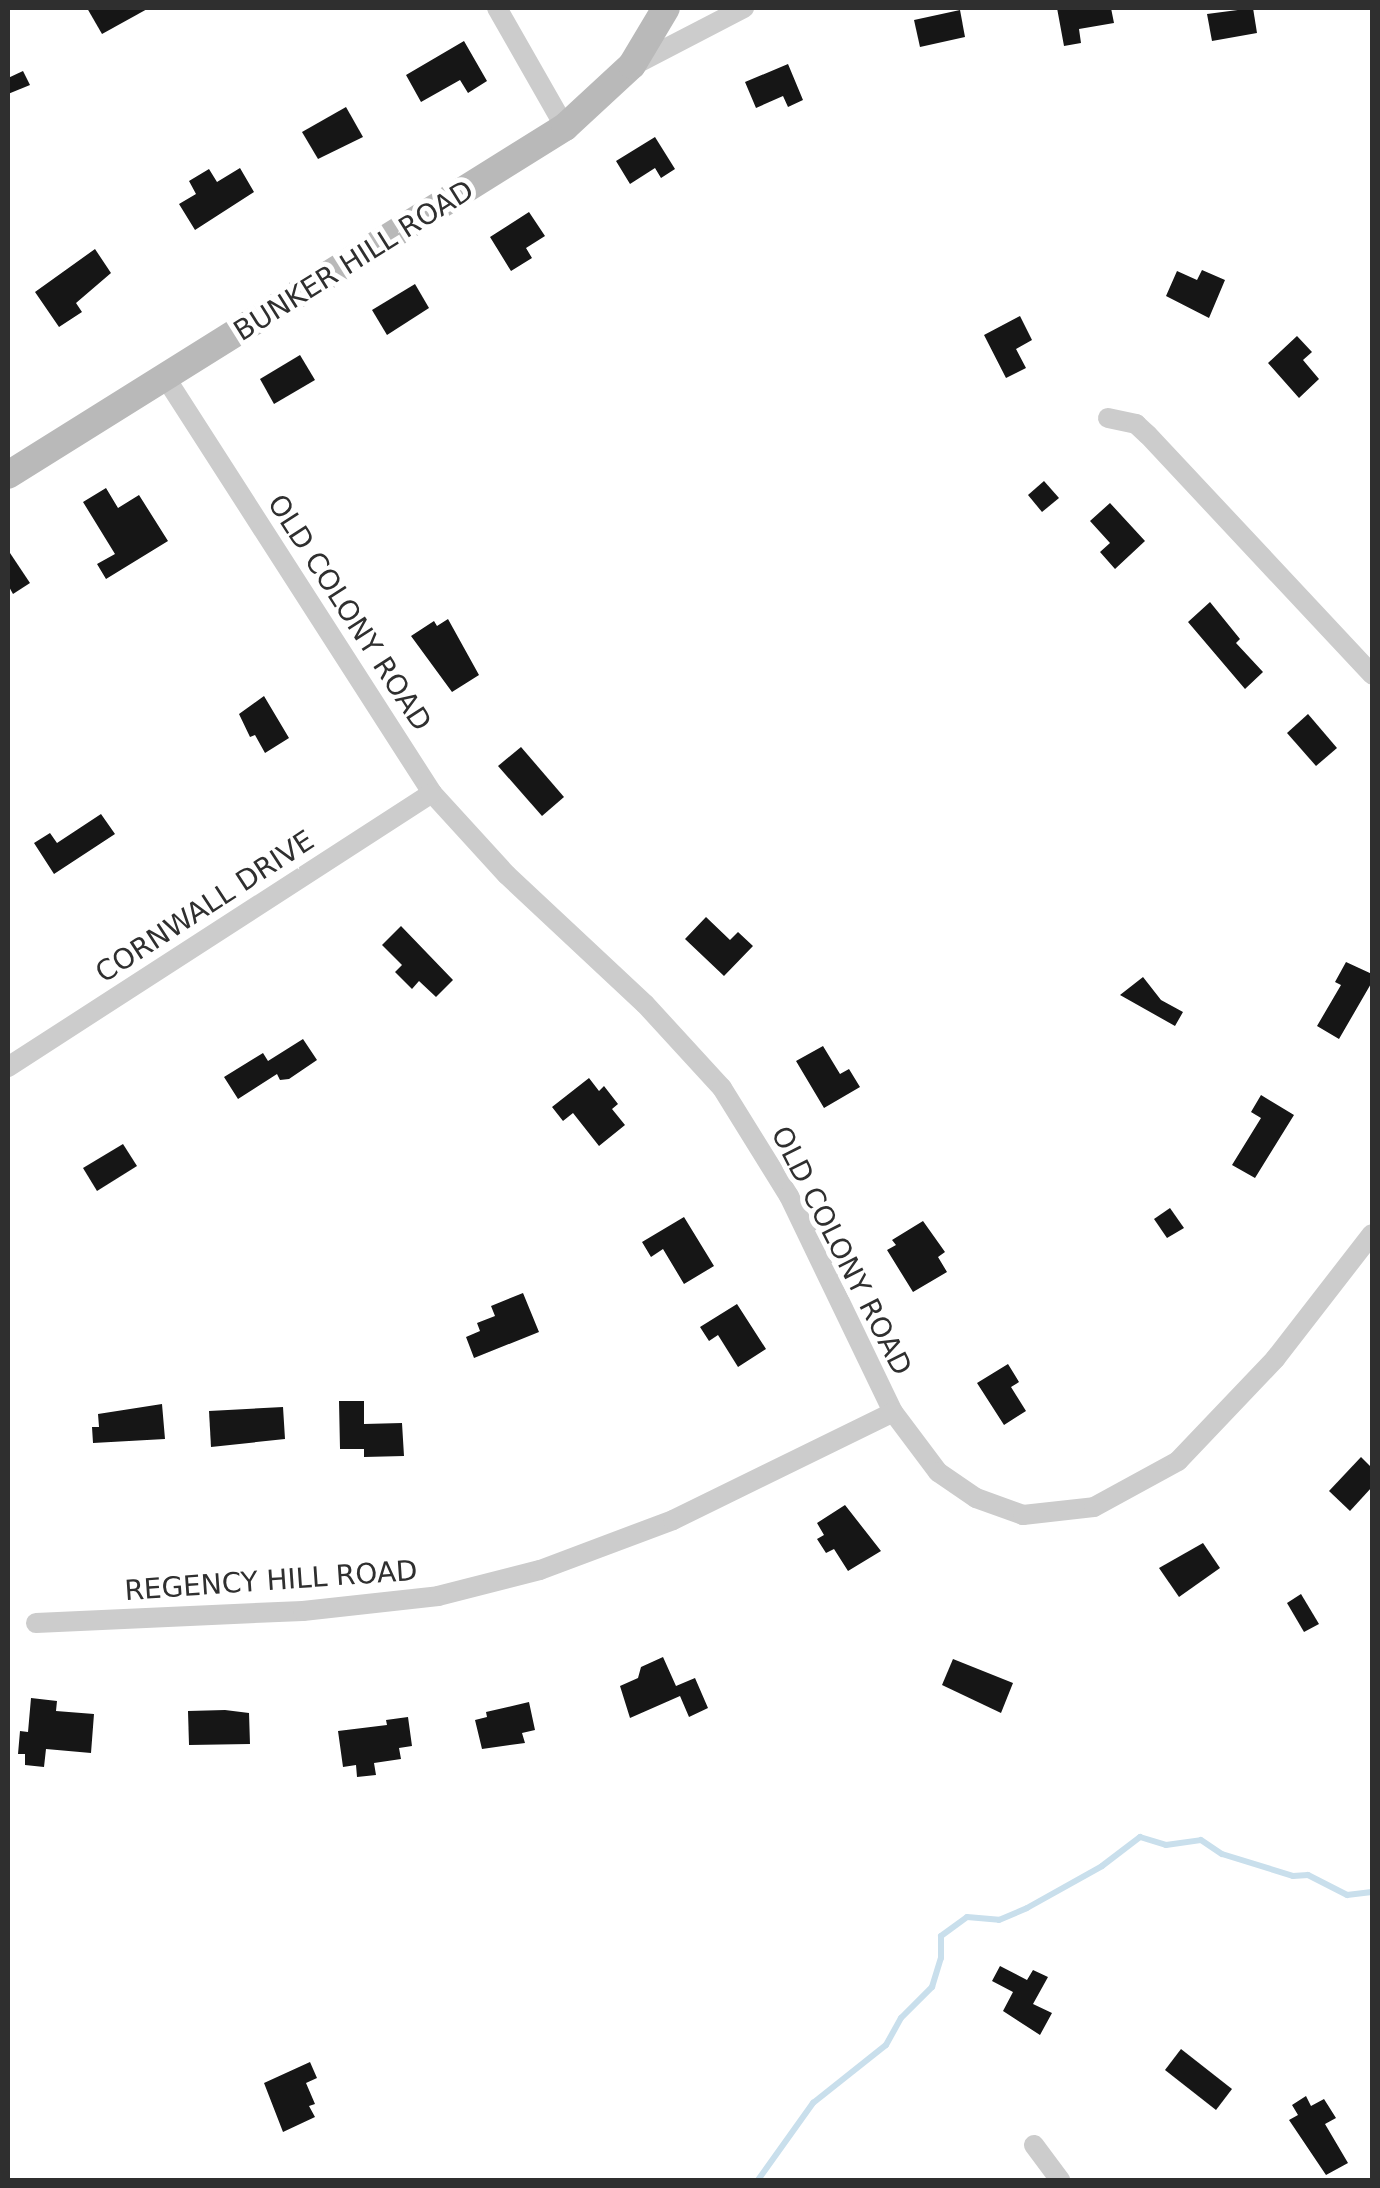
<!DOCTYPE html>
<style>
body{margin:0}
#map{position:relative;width:1380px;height:2188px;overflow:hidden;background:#fff;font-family:"DejaVu Sans",sans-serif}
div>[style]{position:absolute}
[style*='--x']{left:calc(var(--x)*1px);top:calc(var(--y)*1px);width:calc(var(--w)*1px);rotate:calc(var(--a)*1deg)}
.stream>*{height:6px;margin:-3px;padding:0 3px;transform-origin:3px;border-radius:3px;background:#c9dfec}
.building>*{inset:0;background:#161616}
.street>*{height:20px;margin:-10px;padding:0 10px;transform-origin:10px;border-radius:10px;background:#ccc}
.secondary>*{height:28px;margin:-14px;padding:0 14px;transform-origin:14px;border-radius:14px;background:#b9b9b9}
span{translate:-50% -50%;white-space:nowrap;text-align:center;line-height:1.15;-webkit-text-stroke:10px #fff;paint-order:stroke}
.street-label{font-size:28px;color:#2f2f2f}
.frame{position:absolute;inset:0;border:10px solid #2f2f2f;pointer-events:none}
</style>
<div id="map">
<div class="stream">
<div style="--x:758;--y:2180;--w:95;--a:-54.5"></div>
<div style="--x:813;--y:2103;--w:93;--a:-38.5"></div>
<div style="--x:886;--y:2045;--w:31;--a:-61"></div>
<div style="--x:901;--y:2018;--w:44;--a:-45"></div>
<div style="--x:932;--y:1987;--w:30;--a:-73"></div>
<div style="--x:941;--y:1958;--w:22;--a:-90"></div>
<div style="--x:941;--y:1936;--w:32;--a:-36"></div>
<div style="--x:967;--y:1917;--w:32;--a:5"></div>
<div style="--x:999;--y:1920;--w:30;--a:-23"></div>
<div style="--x:1027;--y:1908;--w:86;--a:-29.2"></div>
<div style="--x:1102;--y:1866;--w:48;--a:-37.3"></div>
<div style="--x:1140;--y:1837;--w:27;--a:17"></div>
<div style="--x:1166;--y:1845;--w:35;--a:-8"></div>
<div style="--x:1201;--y:1840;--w:25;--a:34"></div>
<div style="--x:1222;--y:1854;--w:74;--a:17.2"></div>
<div style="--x:1293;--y:1876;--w:15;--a:-4"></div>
<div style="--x:1308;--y:1875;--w:44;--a:27.1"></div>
<div style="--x:1347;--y:1895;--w:25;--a:-7"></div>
</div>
<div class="building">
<div style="clip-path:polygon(87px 8px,149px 8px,102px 34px)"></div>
<div style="clip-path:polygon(1057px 8px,1111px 8px,1114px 23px,1079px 29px,1081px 43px,1064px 46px)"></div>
<div style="clip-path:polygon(1253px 8px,1257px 33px,1212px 41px,1207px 14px)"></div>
<div style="clip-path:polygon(960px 10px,965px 37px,920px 47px,914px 20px)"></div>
<div style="clip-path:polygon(464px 41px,487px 81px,468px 93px,460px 80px,421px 102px,406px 75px)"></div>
<div style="clip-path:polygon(788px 64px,803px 100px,788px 107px,783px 96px,756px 108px,745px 82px)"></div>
<div style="clip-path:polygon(23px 71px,30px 85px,8px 94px,8px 78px)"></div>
<div style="clip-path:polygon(346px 107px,363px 137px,318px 159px,302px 132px)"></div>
<div style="clip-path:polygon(655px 137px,675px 169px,661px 178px,655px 168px,630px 184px,616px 161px)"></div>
<div style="clip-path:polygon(240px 168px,254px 192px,195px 230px,179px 204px,196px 194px,189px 181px,209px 169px,217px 182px)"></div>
<div style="clip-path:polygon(529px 212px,545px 236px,526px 248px,532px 258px,511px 271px,490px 237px)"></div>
<div style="clip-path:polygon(95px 249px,111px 273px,76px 303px,82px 312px,59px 327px,35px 292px)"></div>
<div style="clip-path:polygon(1202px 270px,1225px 280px,1209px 318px,1166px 296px,1177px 271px,1197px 280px)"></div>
<div style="clip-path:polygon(415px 284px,429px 308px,387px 335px,372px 310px)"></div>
<div style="clip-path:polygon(1020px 316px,1032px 340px,1016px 349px,1026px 368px,1006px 378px,984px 335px)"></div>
<div style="clip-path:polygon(1297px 336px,1312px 352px,1303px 360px,1319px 379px,1299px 398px,1268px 363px)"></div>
<div style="clip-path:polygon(300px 355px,315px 380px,274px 404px,260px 379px)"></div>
<div style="clip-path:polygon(1044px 481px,1059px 498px,1042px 512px,1028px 495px)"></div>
<div style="clip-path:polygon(106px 488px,118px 508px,139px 495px,168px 541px,106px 579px,97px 564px,115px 554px,83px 502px)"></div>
<div style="clip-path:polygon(1110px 503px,1145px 541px,1115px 569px,1100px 552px,1110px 543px,1090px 521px)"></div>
<div style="clip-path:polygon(8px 550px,30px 583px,13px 594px,8px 585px)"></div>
<div style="clip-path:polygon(1210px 602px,1240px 639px,1236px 643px,1263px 672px,1245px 689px,1188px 622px)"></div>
<div style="clip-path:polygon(448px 619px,479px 675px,452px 692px,411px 636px,434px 621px,437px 626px)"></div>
<div style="clip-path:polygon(264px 696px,289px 738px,265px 753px,255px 735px,250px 737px,239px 714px)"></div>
<div style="clip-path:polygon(1308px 714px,1337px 748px,1316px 766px,1287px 733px)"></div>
<div style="clip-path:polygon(521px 747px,564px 797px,542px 816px,498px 766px)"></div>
<div style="clip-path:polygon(101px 814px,115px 834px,54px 874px,34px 843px,50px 833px,57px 843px)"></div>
<div style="clip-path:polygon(706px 917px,730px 940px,738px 932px,753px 946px,724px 976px,685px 939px)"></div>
<div style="clip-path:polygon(401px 926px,453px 980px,436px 997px,419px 981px,412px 989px,395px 972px,402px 965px,382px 945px)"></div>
<div style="clip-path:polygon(1346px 962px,1372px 974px,1372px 982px,1339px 1039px,1317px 1026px,1341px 985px,1335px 982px)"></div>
<div style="clip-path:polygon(1143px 977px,1161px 1000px,1183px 1012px,1175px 1026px,1120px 995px)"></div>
<div style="clip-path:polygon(303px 1039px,317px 1060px,289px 1079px,280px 1080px,277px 1074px,238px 1099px,224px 1077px,263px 1053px,268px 1061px)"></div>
<div style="clip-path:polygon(823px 1046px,840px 1074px,849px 1069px,860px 1087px,824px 1108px,796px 1061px)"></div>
<div style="clip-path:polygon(589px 1078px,599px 1091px,604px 1086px,618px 1104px,612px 1109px,625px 1125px,599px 1146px,573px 1113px,563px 1121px,552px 1107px)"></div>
<div style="clip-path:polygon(1261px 1095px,1294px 1115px,1255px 1178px,1232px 1165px,1261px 1118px,1251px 1112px)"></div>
<div style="clip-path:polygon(123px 1144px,137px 1166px,97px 1191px,83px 1168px)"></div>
<div style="clip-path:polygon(1170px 1208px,1184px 1228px,1167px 1238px,1154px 1219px)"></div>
<div style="clip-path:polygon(684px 1217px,714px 1266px,684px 1284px,663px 1249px,651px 1257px,642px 1242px)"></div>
<div style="clip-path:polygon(923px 1221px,945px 1252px,938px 1257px,947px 1272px,913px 1292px,887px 1250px,896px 1245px,892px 1240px)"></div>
<div style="clip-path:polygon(523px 1293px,539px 1332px,474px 1358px,466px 1337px,480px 1331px,477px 1323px,495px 1316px,491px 1306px)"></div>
<div style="clip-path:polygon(737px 1304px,766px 1349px,738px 1367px,718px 1335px,709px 1341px,700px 1327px)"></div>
<div style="clip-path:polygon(1008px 1364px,1019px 1382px,1011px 1387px,1026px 1411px,1004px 1425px,977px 1383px)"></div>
<div style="clip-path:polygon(339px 1401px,364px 1401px,364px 1424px,402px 1423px,404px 1456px,364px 1457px,364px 1449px,340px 1449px)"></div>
<div style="clip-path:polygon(162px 1404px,165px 1439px,93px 1443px,92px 1427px,99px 1427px,98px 1414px)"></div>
<div style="clip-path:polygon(283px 1407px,285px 1439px,211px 1447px,209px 1411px)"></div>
<div style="clip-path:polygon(1361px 1457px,1372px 1468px,1372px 1487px,1350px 1511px,1329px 1491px)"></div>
<div style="clip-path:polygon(845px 1505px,881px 1551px,848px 1571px,834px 1549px,826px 1553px,817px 1539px,824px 1535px,817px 1523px)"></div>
<div style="clip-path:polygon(1203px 1543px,1220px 1568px,1179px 1597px,1159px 1568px)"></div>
<div style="clip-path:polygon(1301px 1594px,1319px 1624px,1304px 1632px,1287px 1603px)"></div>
<div style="clip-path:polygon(663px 1657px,676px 1686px,695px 1678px,708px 1708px,689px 1717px,680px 1696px,630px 1718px,620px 1686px,638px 1678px,641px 1667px)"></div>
<div style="clip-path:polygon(953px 1659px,1013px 1683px,1001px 1713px,942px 1685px)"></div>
<div style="clip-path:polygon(31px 1698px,57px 1701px,56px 1711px,94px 1714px,91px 1753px,46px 1749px,44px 1767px,25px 1765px,25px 1754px,18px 1754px,20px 1731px,28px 1732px)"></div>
<div style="clip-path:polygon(529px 1702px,535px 1730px,522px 1733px,525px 1743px,482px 1749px,475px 1720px,487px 1717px,486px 1712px)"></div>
<div style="clip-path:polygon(225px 1710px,249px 1713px,250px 1744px,189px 1745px,188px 1711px)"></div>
<div style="clip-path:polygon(408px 1717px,412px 1746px,399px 1748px,401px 1759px,374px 1763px,376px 1775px,357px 1777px,356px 1765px,343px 1767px,338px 1731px,387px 1725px,386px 1720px)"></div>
<div style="clip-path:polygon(1000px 1966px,1027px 1980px,1033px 1970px,1048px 1977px,1033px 2004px,1052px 2013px,1040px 2035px,1003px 2011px,1013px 1992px,992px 1981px)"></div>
<div style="clip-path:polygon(1181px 2049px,1232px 2089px,1216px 2110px,1165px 2070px)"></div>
<div style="clip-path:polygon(310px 2062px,317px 2078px,306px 2083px,315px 2104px,309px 2106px,315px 2117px,283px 2132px,264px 2083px)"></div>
<div style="clip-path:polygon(1306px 2096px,1311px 2106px,1324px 2099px,1336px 2118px,1325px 2124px,1348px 2163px,1326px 2175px,1289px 2120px,1298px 2115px,1292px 2105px)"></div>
</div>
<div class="street">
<div style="--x:497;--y:8;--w:137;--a:60.3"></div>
<div style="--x:634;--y:65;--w:124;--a:-27.4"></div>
<div style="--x:167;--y:380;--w:491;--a:57.3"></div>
<div style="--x:432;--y:793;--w:111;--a:47.6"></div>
<div style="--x:507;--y:875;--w:189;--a:43.1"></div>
<div style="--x:645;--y:1004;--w:114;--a:47.5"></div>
<div style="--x:722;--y:1088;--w:127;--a:58.2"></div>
<div style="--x:789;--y:1196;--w:240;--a:64.3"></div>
<div style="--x:893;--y:1412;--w:75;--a:53.1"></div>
<div style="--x:938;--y:1472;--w:46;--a:34.4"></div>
<div style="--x:976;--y:1498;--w:50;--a:19.9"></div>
<div style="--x:1023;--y:1515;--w:71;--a:-6.4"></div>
<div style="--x:1094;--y:1507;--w:96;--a:-28.7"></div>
<div style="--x:1178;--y:1461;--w:141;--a:-46.4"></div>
<div style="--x:1275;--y:1359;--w:158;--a:-52.2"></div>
<div style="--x:1108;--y:418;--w:29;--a:12"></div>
<div style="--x:1136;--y:424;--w:16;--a:43"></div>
<div style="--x:1148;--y:435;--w:328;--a:46.9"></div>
<div style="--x:8;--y:1067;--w:505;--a:-32.87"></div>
<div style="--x:36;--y:1623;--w:267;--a:-2.6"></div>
<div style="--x:303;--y:1611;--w:136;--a:-6.3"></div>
<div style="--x:438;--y:1596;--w:105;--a:-14.3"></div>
<div style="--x:540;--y:1570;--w:142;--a:-20.6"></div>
<div style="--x:673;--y:1520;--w:245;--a:-26.1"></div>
<div style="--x:1034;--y:2145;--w:44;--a:53.4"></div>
</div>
<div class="secondary">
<div style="--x:8;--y:475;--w:657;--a:-32"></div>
<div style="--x:565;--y:127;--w:91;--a:-42.8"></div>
<div style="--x:632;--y:65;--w:66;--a:-59.2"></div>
</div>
<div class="street-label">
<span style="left:354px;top:261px;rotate:-32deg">BUNKER HILL ROAD</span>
<span style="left:349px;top:613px;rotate:57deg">OLD COLONY ROAD</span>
<span style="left:205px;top:907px;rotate:-33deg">CORNWALL DRIVE</span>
<span style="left:841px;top:1251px;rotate:63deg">OLD COLONY ROAD</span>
<span style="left:271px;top:1581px;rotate:-4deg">REGENCY HILL ROAD</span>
</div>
<div class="frame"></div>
</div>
